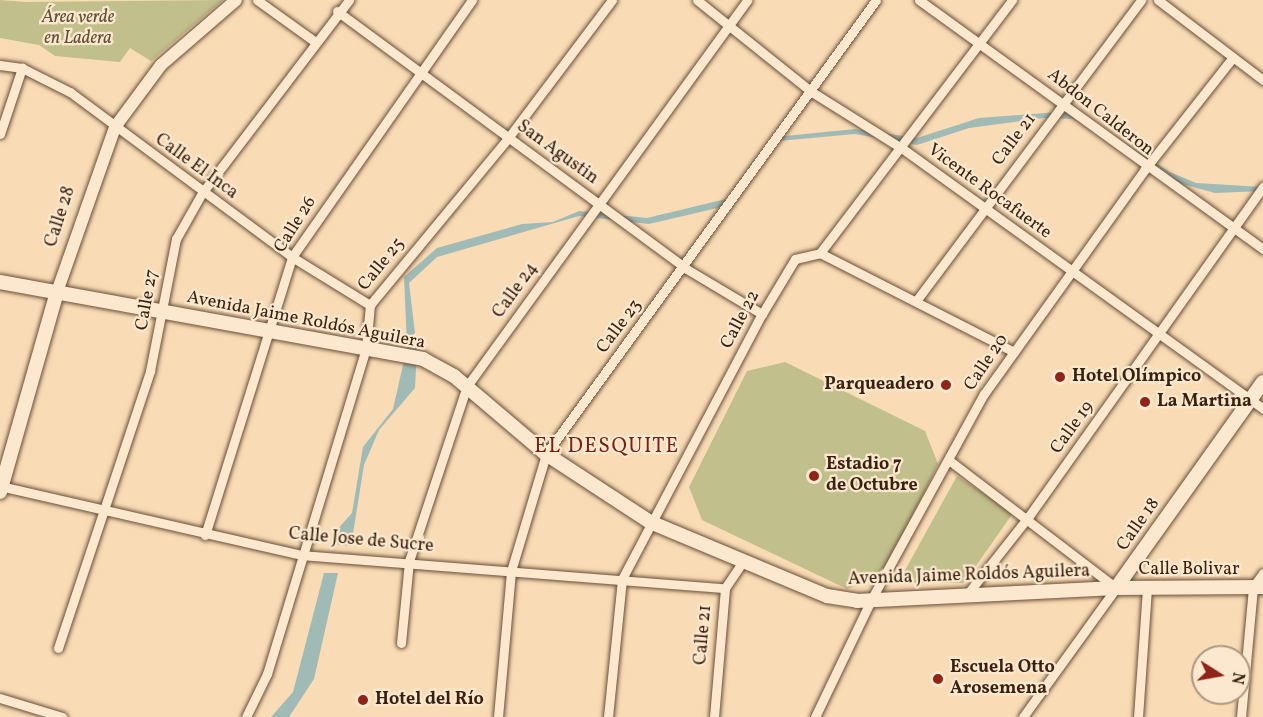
<!DOCTYPE html>
<meta charset="utf-8">
<style>
body{margin:0}
#map{position:relative;width:1263px;height:717px;overflow:hidden;background:#f9dcb5;font-family:Vollkorn,serif}
div>[style]{position:absolute}
[style*='--x']{left:calc(var(--x)*1px);top:calc(var(--y)*1px);width:calc(var(--w)*1px);rotate:calc(var(--a)*1deg)}
.green>*{inset:0;background:#c1bf8b}
.water>*{inset:0;background:#a0bab6}
.roads{filter:drop-shadow(0 0 2px #6a4e38) drop-shadow(0 0 2px #6a4e38)}
.minor>*{height:9px;margin:-4.5px;padding:0 4.5px;transform-origin:4.5px;border-radius:4.5px;background:#fbe8cf}
.tertiary>*{height:12px;margin:-6px;padding:0 6px;transform-origin:6px;border-radius:6px;background:#fbe8cf}
.secondary>*{height:14px;margin:-7px;padding:0 7px;transform-origin:7px;border-radius:7px;background:#fbe8cf}
.dots>*{width:16px;height:16px;translate:-50% -50%;box-sizing:border-box;border:3px solid #fbe8cf;border-radius:50%}
span{translate:-50% -50%;white-space:nowrap;text-align:center;line-height:1.15;-webkit-text-stroke:4.5px #fbe8cf;paint-order:stroke}
.park-label{font-size:18px;color:#634f34;font-style:italic}
.street-label{font-size:18px;color:#3b1f0f}
.poi-label{font-size:18px;color:#3b1f0f;font-weight:700}
.left{translate:0 -50%;text-align:left}
.right{translate:-100% -50%;text-align:right}
.quarter-label{font-size:21px;color:#7a1f14;letter-spacing:1.5px}
.north{position:absolute;left:1191px;top:645px;width:60px;height:60px;box-sizing:border-box;background:#fbe8cf;border:2px solid #ae9882;border-radius:50%;rotate:101deg;font-size:16px;font-weight:700;line-height:24px;text-align:center;color:#3b1f0f}
.north::after{content:'';display:block;margin:auto;width:21px;height:27px;background:#8f2418;clip-path:polygon(50% 0,100% 100%,50% 72%,0 100%)}
</style>
<div id="map">
<div class="green">
<div style="clip-path:polygon(0 0,26px 2px,223px 0,151px 61px,130px 48px,120px 62px,55px 56px,39px 45px,0 38px)"></div>
<div style="clip-path:polygon(785px 362px,925px 431px,938px 464px,883px 577px,847px 589px,702px 520px,689px 487px,747px 371px)"></div>
<div style="clip-path:polygon(957px 476px,1013px 513px,964px 583px,898px 583px)"></div>
</div>
<div class="water">
<div style="clip-path:polygon(1073px 111px,1170px 172px,1196px 183px,1263px 187px,1263px 191px,1215px 193px,1182px 184px,1152px 171px,1074px 119px,1044px 118px,969px 128px,917px 145px,855px 134px,779px 141px,735px 202px,726px 206px,649px 224px,579px 216px,437px 257px,409px 283px,417px 350px,415px 388px,379px 430px,364px 465px,351px 546px,333px 544px,335px 532px,352px 513px,363px 447px,393px 409px,407px 347px,404px 277px,437px 248px,522px 224px,553px 222px,579px 211px,647px 218px,730px 198px,775px 137px,855px 129px,917px 138px,979px 118px)"></div>
<div style="clip-path:polygon(324px 573px,338px 573px,314px 679px,289px 717px,271px 717px,293px 692px)"></div>
</div>
<div class="roads">
<div class="minor">
<div style="--x:257;--y:0;--w:70;--a:35.7"></div>
<div style="--x:697;--y:0;--w:147;--a:38.7"></div>
<div style="--x:812;--y:92;--w:107;--a:32.1"></div>
<div style="--x:903;--y:149;--w:444;--a:35.8"></div>
<div style="--x:919;--y:0;--w:425;--a:35.9"></div>
<div style="--x:1158;--y:0;--w:132;--a:37.3"></div>
<div style="--x:337;--y:11;--w:433;--a:36.4"></div>
<div style="--x:685;--y:268;--w:90;--a:30.9"></div>
<div style="--x:0;--y:65;--w:22;--a:8"></div>
<div style="--x:22;--y:68;--w:54;--a:26.6"></div>
<div style="--x:70;--y:92;--w:277;--a:36.6"></div>
<div style="--x:292;--y:257;--w:92;--a:31.6"></div>
<div style="--x:0;--y:134;--w:70;--a:-71.6"></div>
<div style="--x:820;--y:253;--w:218;--a:27"></div>
<div style="--x:916;--y:301;--w:376;--a:-53.2"></div>
<div style="--x:950;--y:461;--w:209;--a:37.4"></div>
<div style="--x:1116;--y:588;--w:159;--a:125.8"></div>
<div style="--x:0;--y:486;--w:310;--a:12.9"></div>
<div style="--x:302;--y:555;--w:424;--a:4.5"></div>
<div style="--x:205;--y:535;--w:291;--a:-72.6"></div>
<div style="--x:292;--y:257;--w:314;--a:-55"></div>
<div style="--x:965;--y:597;--w:103;--a:-51.7"></div>
<div style="--x:1029;--y:516;--w:404;--a:-54.6"></div>
<div style="--x:401;--y:643;--w:82;--a:-84.4"></div>
<div style="--x:409;--y:561;--w:184;--a:-71.7"></div>
<div style="--x:467;--y:386;--w:477;--a:-54"></div>
<div style="--x:58;--y:648;--w:292;--a:-71.6"></div>
<div style="--x:150;--y:371;--w:135;--a:-78.9"></div>
<div style="--x:176;--y:239;--w:53;--a:-60.5"></div>
<div style="--x:202;--y:193;--w:243;--a:-52.7"></div>
<div style="--x:0;--y:698;--w:65;--a:17"></div>
<div style="--x:246;--y:717;--w:48;--a:-64"></div>
<div style="--x:267;--y:674;--w:341;--a:-73.1"></div>
<div style="--x:366;--y:348;--w:43;--a:-84.7"></div>
<div style="--x:370;--y:305;--w:217;--a:-50.4"></div>
<div style="--x:508;--y:138;--w:173;--a:-53"></div>
<div style="--x:498;--y:717;--w:147;--a:-84.9"></div>
<div style="--x:511;--y:571;--w:122;--a:-73.3"></div>
<div style="--x:546;--y:454;--w:561;--a:-53.99"></div>
<div style="--x:608;--y:717;--w:139;--a:-84.2"></div>
<div style="--x:622;--y:579;--w:300;--a:-62.2"></div>
<div style="--x:762;--y:314;--w:64;--a:-59"></div>
<div style="--x:795;--y:259;--w:26;--a:-13"></div>
<div style="--x:820;--y:253;--w:318;--a:-52.8"></div>
<div style="--x:714;--y:717;--w:129;--a:-85.1"></div>
<div style="--x:725;--y:588;--w:32;--a:-56"></div>
<div style="--x:815;--y:717;--w:130;--a:-64.4"></div>
<div style="--x:871;--y:600;--w:235;--a:-61.3"></div>
<div style="--x:984;--y:394;--w:277;--a:-54.4"></div>
<div style="--x:1145;--y:169;--w:142;--a:-51.8"></div>
<div style="--x:1138;--y:717;--w:129;--a:-86"></div>
<div style="--x:1241;--y:717;--w:131;--a:-84.7"></div>
<div style="--x:1253;--y:587;--w:17;--a:-54"></div>
</div>
<div class="tertiary">
<div style="--x:57;--y:292;--w:175;--a:-70.6"></div>
<div style="--x:115;--y:127;--w:77;--a:-53.4"></div>
<div style="--x:161;--y:65;--w:99;--a:-40.9"></div>
</div>
<div class="secondary">
<div style="--x:0;--y:282;--w:430;--a:10.3"></div>
<div style="--x:423;--y:359;--w:35;--a:29"></div>
<div style="--x:454;--y:376;--w:121;--a:40.3"></div>
<div style="--x:546;--y:454;--w:124;--a:33.2"></div>
<div style="--x:650;--y:522;--w:192;--a:22.7"></div>
<div style="--x:827;--y:596;--w:30;--a:9"></div>
<div style="--x:857;--y:601;--w:259;--a:-2.9"></div>
<div style="--x:1116;--y:588;--w:147;--a:-0.4"></div>
<div style="--x:0;--y:492;--w:208;--a:-74.1"></div>
<div style="--x:1116;--y:588;--w:253;--a:-54.5"></div>
</div>
</div>
<div class="dots">
<div style="left:1060px;top:377px;background:#8f2418"></div>
<div style="left:946px;top:385px;background:#8f2418"></div>
<div style="left:1145px;top:402px;background:#8f2418"></div>
<div style="left:814px;top:476px;background:#8f2418"></div>
<div style="left:938px;top:679px;background:#8f2418"></div>
<div style="left:363px;top:700px;background:#8f2418"></div>
</div>
<div class="park-label">
<span style="left:78px;top:29px">Área verde<br>en Ladera</span>
</div>
<div class="street-label">
<span style="left:1100px;top:113px;rotate:38deg">Abdon Calderon</span>
<span style="left:1015px;top:140px;rotate:-53deg">Calle 21</span>
<span style="left:557px;top:153px;rotate:36deg">San Agustin</span>
<span style="left:196px;top:167px;rotate:36deg">Calle El Inca</span>
<span style="left:989px;top:192px;rotate:36deg">Vicente Rocafuerte</span>
<span style="left:61px;top:217px;rotate:-72deg">Calle 28</span>
<span style="left:296px;top:225px;rotate:-58deg">Calle 26</span>
<span style="left:382px;top:265px;rotate:-51deg">Calle 25</span>
<span style="left:516px;top:291px;rotate:-54deg">Calle 24</span>
<span style="left:148px;top:300px;rotate:-80deg">Calle 27</span>
<span style="left:741px;top:320px;rotate:-62deg">Calle 22</span>
<span style="left:306px;top:321px;rotate:11deg">Avenida Jaime Roldós Aguilera</span>
<span style="left:620px;top:327px;rotate:-53deg">Calle 23</span>
<span style="left:987px;top:363px;rotate:-56deg">Calle 20</span>
<span style="left:1073px;top:428px;rotate:-54deg">Calle 19</span>
<span style="left:1139px;top:525px;rotate:-55deg">Calle 18</span>
<span style="left:361px;top:541px;rotate:5deg">Calle Jose de Sucre</span>
<span style="left:1189px;top:570px">Calle Bolivar</span>
<span style="left:969px;top:576px;rotate:-2deg">Avenida Jaime Roldós Aguilera</span>
<span style="left:704px;top:635px;rotate:-85deg">Calle 21</span>
</div>
<div class="poi-label">
<span class="left" style="left:1072px;top:377px">Hotel Olímpico</span>
<span class="right" style="left:934px;top:385px">Parqueadero</span>
<span class="left" style="left:1157px;top:402px">La Martina</span>
<span class="left" style="left:826px;top:476px">Estadio 7<br>de Octubre</span>
<span class="left" style="left:950px;top:679px">Escuela Otto<br>Arosemena</span>
<span class="left" style="left:375px;top:700px">Hotel del Río</span>
</div>
<div class="quarter-label">
<span style="left:607px;top:447px">EL DESQUITE</span>
</div>
<div class="north">N</div>
</div>
